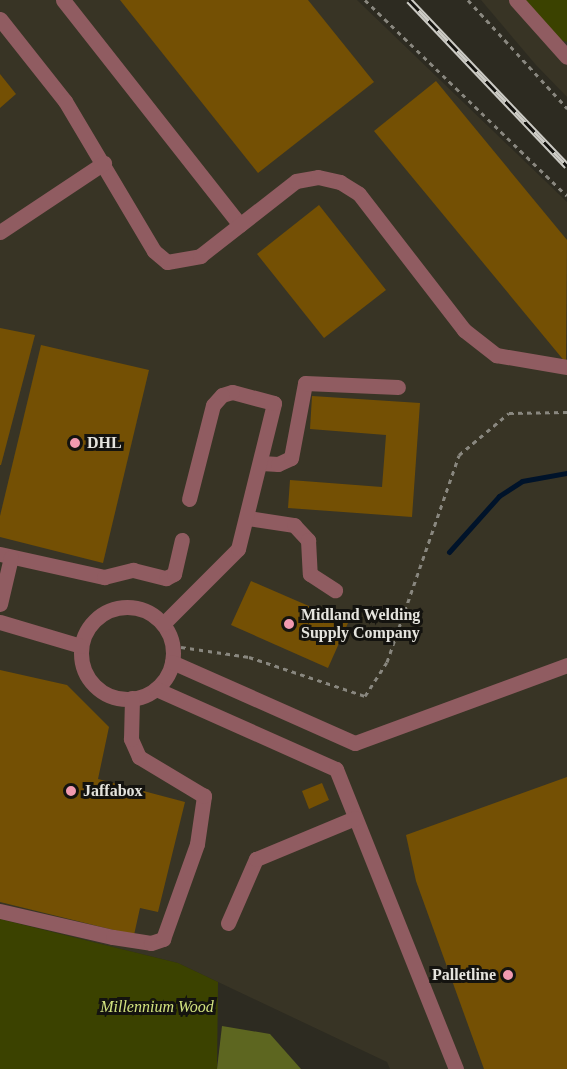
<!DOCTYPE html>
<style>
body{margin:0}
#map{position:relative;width:567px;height:1069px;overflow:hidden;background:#2d2b21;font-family:Georgia,serif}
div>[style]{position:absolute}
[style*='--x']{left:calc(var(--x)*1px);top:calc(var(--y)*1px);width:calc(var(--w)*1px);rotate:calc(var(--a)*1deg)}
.built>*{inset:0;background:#383425}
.green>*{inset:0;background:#3b4200}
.forest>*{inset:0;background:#5d6620}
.stream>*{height:5px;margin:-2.5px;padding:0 2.5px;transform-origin:2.5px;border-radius:2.5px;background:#00132a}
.building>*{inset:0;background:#745004}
.path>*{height:3px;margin-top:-1.5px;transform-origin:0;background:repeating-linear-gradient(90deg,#89877f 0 4.5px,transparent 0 9px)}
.minor>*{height:15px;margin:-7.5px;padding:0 7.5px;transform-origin:7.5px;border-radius:7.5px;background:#905c61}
.minor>.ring{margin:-7.5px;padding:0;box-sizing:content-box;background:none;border:15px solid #905c61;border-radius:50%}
.rail>*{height:7px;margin-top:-3.5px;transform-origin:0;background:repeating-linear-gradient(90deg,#14130f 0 14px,#cccbc5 0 28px);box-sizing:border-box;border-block:2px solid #cccbc5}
.dots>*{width:16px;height:16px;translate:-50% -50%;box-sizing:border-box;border:3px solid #14130f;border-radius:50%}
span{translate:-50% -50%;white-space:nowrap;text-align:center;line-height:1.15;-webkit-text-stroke:6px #14130f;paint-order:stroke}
.poi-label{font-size:16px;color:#e5e4de;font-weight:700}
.left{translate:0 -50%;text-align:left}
.right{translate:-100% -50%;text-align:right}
.park-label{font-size:16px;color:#d2e27f;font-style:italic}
</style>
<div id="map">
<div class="built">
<div style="clip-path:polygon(0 0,357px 0,567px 202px,567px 1069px,390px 1069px,387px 1062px,178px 963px,0 919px)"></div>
<div style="clip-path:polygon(481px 0,567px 0,567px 97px,536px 65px)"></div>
</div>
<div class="green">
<div style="clip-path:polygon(525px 0,567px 0,567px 42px,561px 40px)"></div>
<div style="clip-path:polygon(0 919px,178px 963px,218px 982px,217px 1069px,0 1069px)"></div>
</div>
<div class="forest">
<div style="clip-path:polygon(222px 1026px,270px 1034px,301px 1069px,217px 1069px)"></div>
</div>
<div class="stream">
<div style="--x:449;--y:552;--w:75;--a:-48.2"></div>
<div style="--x:499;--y:496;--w:27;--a:-33"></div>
<div style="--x:522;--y:481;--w:46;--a:-10.1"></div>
</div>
<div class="building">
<div style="clip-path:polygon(120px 0,308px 0,374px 82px,258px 173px)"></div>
<div style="clip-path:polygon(0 74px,16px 94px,0 108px)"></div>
<div style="clip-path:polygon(436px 81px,567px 240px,566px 363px,374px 131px)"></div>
<div style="clip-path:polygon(319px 205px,386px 290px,324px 338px,257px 254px)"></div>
<div style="clip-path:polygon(0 328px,35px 335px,1px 465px,0 465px)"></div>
<div style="clip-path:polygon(41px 345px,149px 370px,103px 563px,0 537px,0 516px)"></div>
<div style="clip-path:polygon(312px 396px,420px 403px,412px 517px,288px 508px,290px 480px,382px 487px,386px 435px,310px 429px)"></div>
<div style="clip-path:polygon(251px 581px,348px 623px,328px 668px,231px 625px)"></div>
<div style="clip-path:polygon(0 670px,67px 685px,109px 727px,98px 779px,185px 802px,158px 912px,140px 908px,134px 935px,0 902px)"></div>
<div style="clip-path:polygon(567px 777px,567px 1069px,484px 1069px,416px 881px,406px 835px)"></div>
<div style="clip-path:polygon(322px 783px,329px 800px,309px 809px,302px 791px)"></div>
</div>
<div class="path">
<div style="--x:365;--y:0;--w:281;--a:44.1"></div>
<div style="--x:468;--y:0;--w:147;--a:47.5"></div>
<div style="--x:181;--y:647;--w:69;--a:8.4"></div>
<div style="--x:249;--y:657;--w:122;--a:18.6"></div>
<div style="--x:365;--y:696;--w:40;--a:-57.1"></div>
<div style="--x:387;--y:662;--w:219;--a:-70.8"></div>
<div style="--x:459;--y:455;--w:65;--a:-40"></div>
<div style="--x:509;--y:413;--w:58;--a:-1"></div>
</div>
<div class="minor">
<div style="--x:63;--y:0;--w:286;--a:51.8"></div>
<div style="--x:516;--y:0;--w:76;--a:48.2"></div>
<div style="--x:0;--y:19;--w:105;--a:51.6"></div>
<div style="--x:65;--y:101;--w:174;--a:59.3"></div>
<div style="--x:154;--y:251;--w:17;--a:40"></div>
<div style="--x:167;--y:262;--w:34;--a:-10"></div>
<div style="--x:200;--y:256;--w:122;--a:-38"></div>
<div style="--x:296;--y:181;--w:22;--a:-10"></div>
<div style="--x:318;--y:177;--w:23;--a:13"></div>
<div style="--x:340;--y:182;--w:22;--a:32"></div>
<div style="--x:359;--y:194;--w:172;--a:52.3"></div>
<div style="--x:464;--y:330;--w:41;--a:38"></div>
<div style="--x:496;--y:355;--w:72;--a:9.6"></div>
<div style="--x:0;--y:232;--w:125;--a:-33.6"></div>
<div style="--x:261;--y:463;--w:17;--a:3"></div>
<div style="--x:278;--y:464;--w:14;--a:-25"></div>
<div style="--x:291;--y:458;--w:76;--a:-79.4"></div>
<div style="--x:305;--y:383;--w:93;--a:2.5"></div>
<div style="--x:248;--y:518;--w:47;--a:8.7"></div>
<div style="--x:294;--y:525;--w:21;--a:47"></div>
<div style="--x:308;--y:540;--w:34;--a:87"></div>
<div style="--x:310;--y:574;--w:30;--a:33"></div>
<div style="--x:0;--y:554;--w:107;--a:12.5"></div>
<div style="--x:104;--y:577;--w:30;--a:-14"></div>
<div style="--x:133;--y:570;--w:34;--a:14"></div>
<div style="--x:166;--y:578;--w:9;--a:-27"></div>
<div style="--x:174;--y:574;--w:35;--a:-77"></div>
<div style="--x:0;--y:604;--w:48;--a:-76.8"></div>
<div class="ring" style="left:81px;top:607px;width:77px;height:77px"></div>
<div style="--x:0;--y:622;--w:84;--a:16.5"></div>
<div style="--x:163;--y:624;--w:106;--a:-45"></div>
<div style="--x:238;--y:549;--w:150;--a:-76.1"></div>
<div style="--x:274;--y:403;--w:43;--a:-165.3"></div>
<div style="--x:232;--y:392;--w:10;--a:163"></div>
<div style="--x:222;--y:395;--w:13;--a:132"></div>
<div style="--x:213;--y:405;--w:97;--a:104.3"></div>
<div style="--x:172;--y:662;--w:200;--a:23.9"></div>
<div style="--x:355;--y:743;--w:226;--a:-20.2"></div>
<div style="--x:156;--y:689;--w:197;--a:24"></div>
<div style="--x:336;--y:769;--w:323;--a:68.2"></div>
<div style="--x:0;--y:911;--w:116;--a:13"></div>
<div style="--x:113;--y:937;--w:38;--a:9"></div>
<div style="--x:151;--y:943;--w:13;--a:-18"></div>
<div style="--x:163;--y:939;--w:101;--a:-70.3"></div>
<div style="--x:197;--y:844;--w:49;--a:-81.7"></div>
<div style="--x:204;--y:796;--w:76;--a:-149"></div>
<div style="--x:139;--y:757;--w:20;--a:-114"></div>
<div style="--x:131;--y:739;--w:41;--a:-88.6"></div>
<div style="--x:228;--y:923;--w:70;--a:-66.4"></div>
<div style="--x:256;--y:859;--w:107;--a:-22.5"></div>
</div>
<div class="rail">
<div style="--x:409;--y:0;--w:229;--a:46.4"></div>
</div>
<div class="dots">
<div style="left:75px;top:443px;background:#f29ab0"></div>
<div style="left:289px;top:624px;background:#f29ab0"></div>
<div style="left:71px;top:791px;background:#f29ab0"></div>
<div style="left:508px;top:975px;background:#f29ab0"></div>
</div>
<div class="poi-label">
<span class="left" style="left:87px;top:443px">DHL</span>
<span class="left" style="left:301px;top:624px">Midland Welding<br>Supply Company</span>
<span class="left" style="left:83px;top:791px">Jaffabox</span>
<span class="right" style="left:496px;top:975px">Palletline</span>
</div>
<div class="park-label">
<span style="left:157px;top:1007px">Millennium Wood</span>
</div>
</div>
